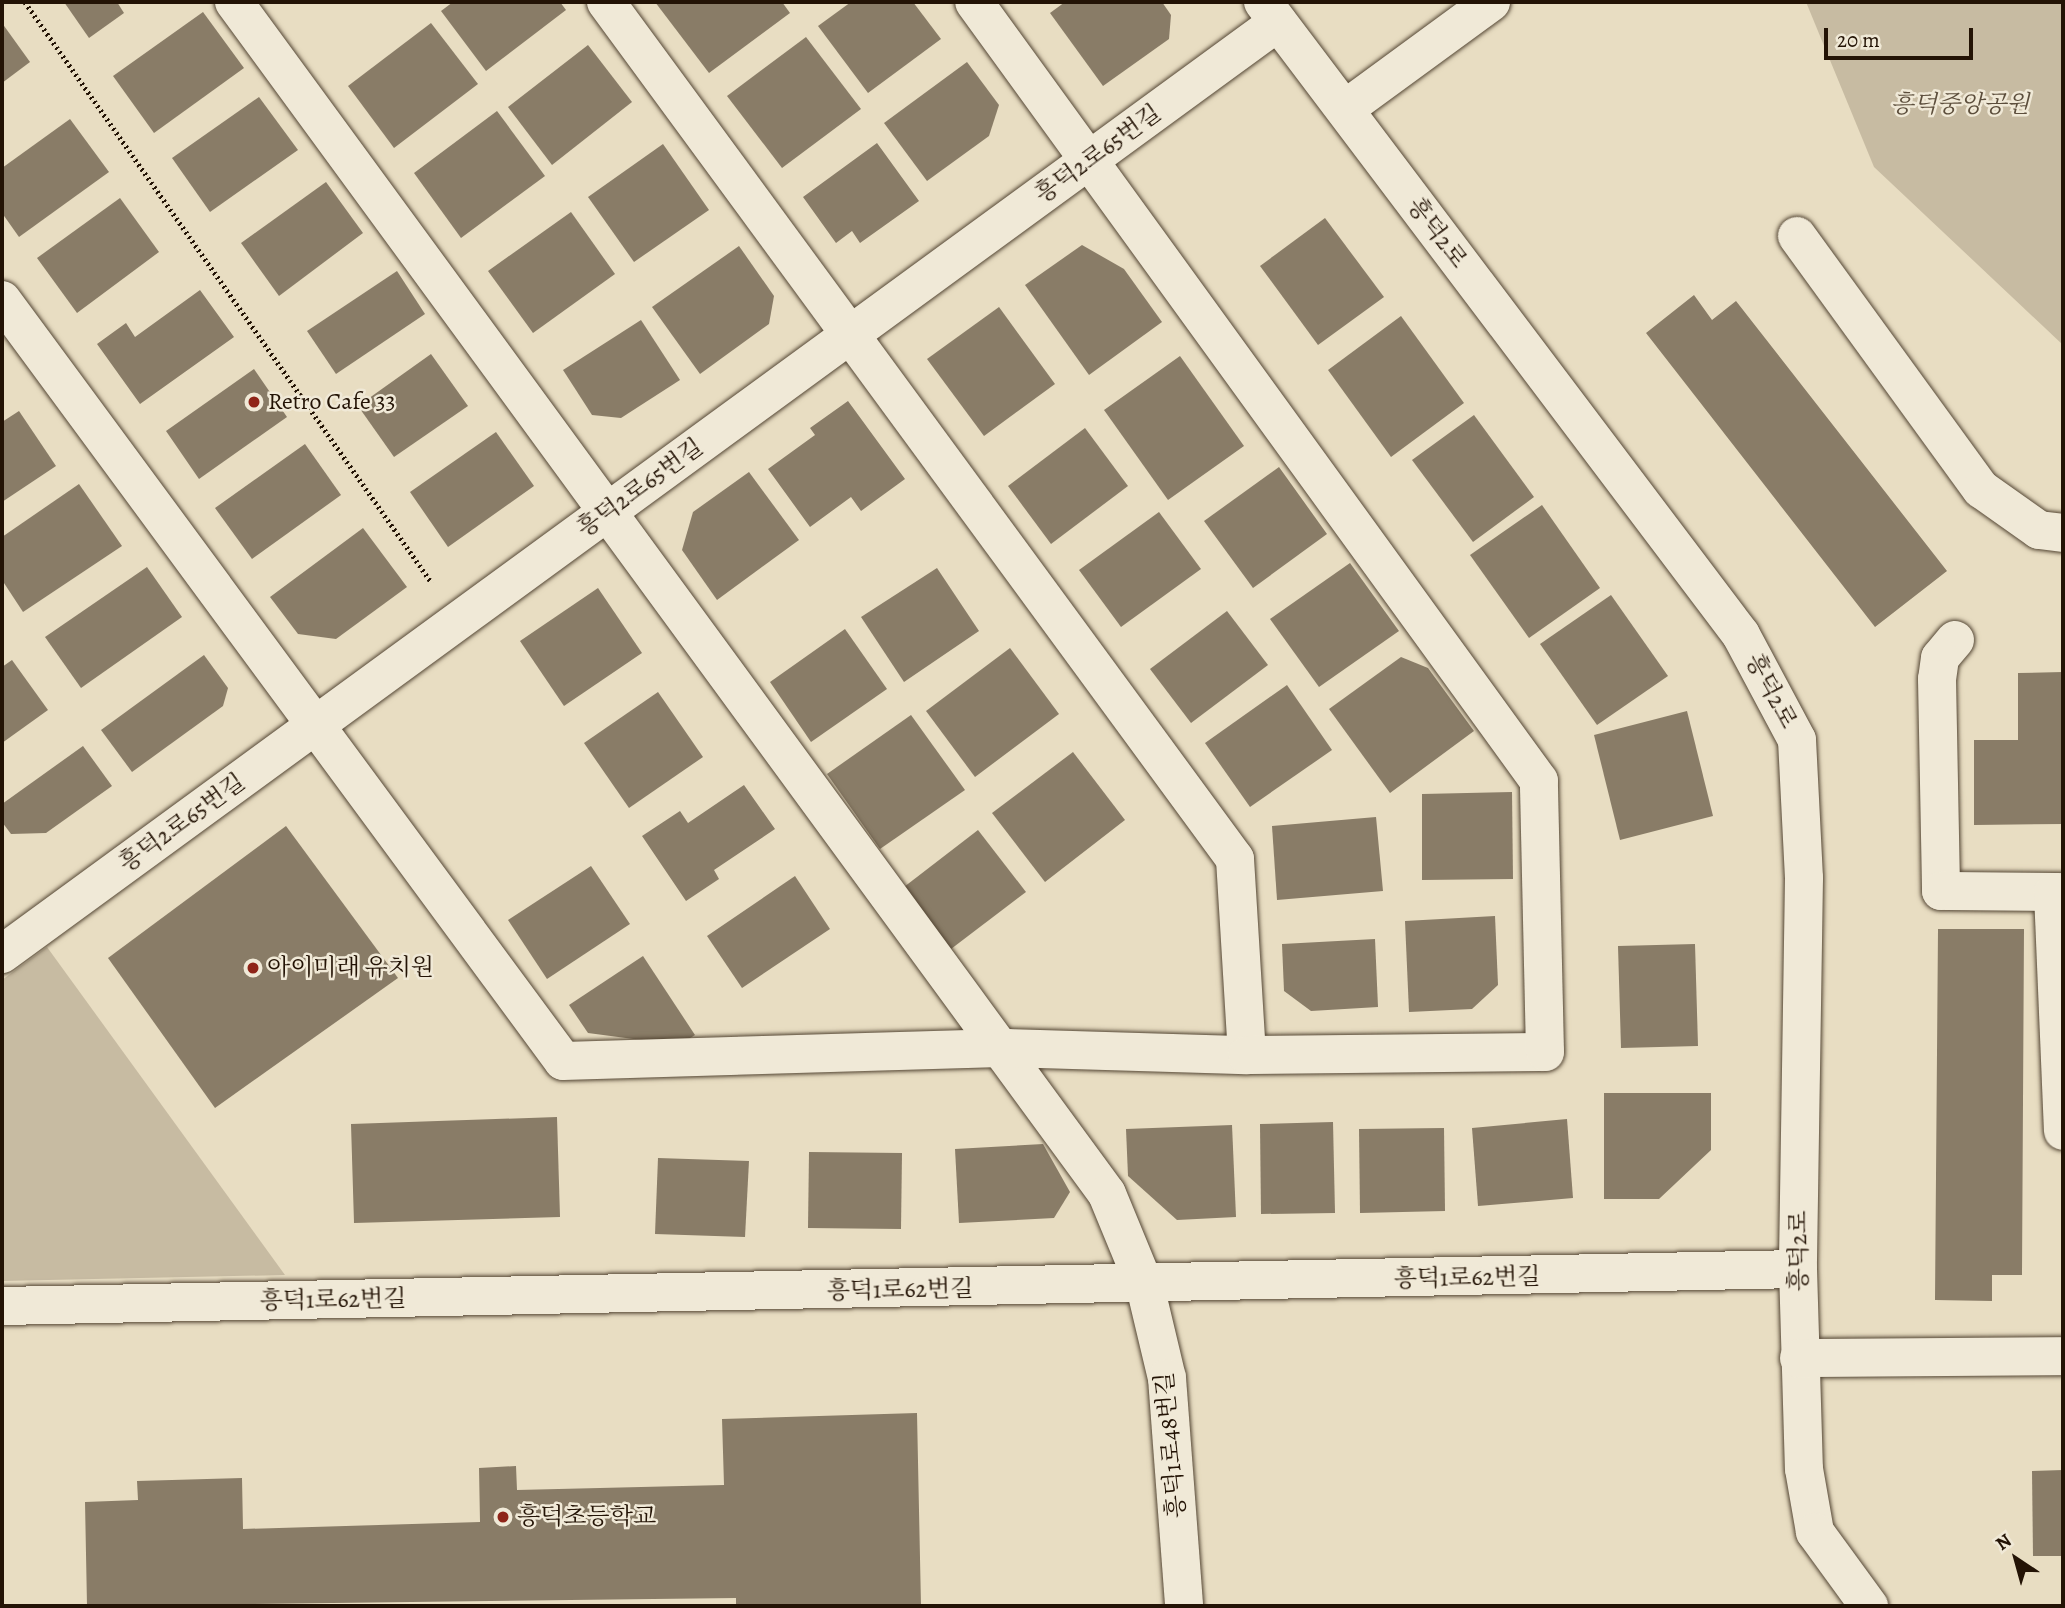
<!DOCTYPE html>
<meta charset="utf-8">
<style>
body{margin:0}
#map{position:relative;width:2065px;height:1608px;overflow:hidden;background:#e8ddc2;font-family:Alegreya,"Noto Serif KR",serif}
div>[style]{position:absolute}
[style*='--x']{left:calc(var(--x)*1px);top:calc(var(--y)*1px);width:calc(var(--w)*1px);rotate:calc(var(--a)*1deg)}
.green>*{inset:0;background:#c7bba2}
.building>*{inset:0;background:#897c67}
.path>*{height:4.5px;margin-top:-2.25px;transform-origin:0;background:repeating-linear-gradient(90deg,#231305 0 2px,transparent 0 5.5px)}
.roads{filter:drop-shadow(0 0 2px #544634) drop-shadow(0 0 2px #544634)}
.minor>*{height:38px;margin:-19px;padding:0 19px;transform-origin:19px;border-radius:19px;background:#f0e9d7}
.dots>*{width:19px;height:19px;translate:-50% -50%;box-sizing:border-box;border:4px solid #f0e9d7;border-radius:50%}
span{translate:-50% -50%;white-space:nowrap;text-align:center;line-height:1.15;-webkit-text-stroke:5px #f0e9d7;paint-order:stroke}
.park-label{font-size:24px;color:#5c4e3c;font-style:italic}
.street-label{font-size:24px;color:#231305}
.poi-label{font-size:24px;color:#231305}
.left{translate:0 -50%;text-align:left}
.frame{position:absolute;inset:0;border:4px solid #231305;pointer-events:none}
.north{position:absolute;left:1981px;top:1524px;width:70px;height:70px;-webkit-text-stroke:5px #f0e9d7;paint-order:stroke;rotate:324deg;font-size:19px;font-weight:700;line-height:28px;text-align:center;color:#231305}
.north::after{content:'';display:block;margin:auto;width:24px;height:32px;background:#231305;clip-path:polygon(50% 0,100% 100%,50% 72%,0 100%)}
.scale{position:absolute;left:1824px;top:28px;width:149px;height:32px;box-sizing:border-box;border:4px solid #231305;border-top:0;padding-left:9px;font-size:21px;line-height:24px;white-space:nowrap;color:#231305;-webkit-text-stroke:5px #f0e9d7;paint-order:stroke}
</style>
<div id="map">
<div class="green">
<div style="clip-path:polygon(1806px 2px,2063px 2px,2063px 345px,1874px 167px)"></div>
<div style="clip-path:polygon(47px 947px,285px 1275px,2px 1281px,2px 980px)"></div>
</div>
<div class="building">
<div style="clip-path:polygon(64px 2px,117px 2px,124px 13px,89px 38px)"></div>
<div style="clip-path:polygon(453px 2px,560px 2px,566px 10px,486px 71px,441px 11px)"></div>
<div style="clip-path:polygon(655px 2px,782px 2px,790px 13px,709px 73px)"></div>
<div style="clip-path:polygon(851px 2px,913px 2px,941px 39px,868px 93px,818px 26px)"></div>
<div style="clip-path:polygon(1065px 2px,1162px 2px,1171px 15px,1169px 39px,1103px 86px,1050px 13px)"></div>
<div style="clip-path:polygon(203px 12px,244px 68px,154px 133px,113px 76px)"></div>
<div style="clip-path:polygon(2px 23px,30px 62px,2px 83px)"></div>
<div style="clip-path:polygon(431px 23px,478px 84px,394px 148px,348px 86px)"></div>
<div style="clip-path:polygon(806px 37px,861px 109px,782px 168px,727px 96px)"></div>
<div style="clip-path:polygon(588px 45px,632px 102px,552px 165px,508px 107px)"></div>
<div style="clip-path:polygon(967px 62px,999px 105px,989px 136px,927px 181px,884px 123px)"></div>
<div style="clip-path:polygon(259px 97px,298px 150px,210px 212px,172px 158px)"></div>
<div style="clip-path:polygon(497px 111px,545px 176px,461px 238px,414px 173px)"></div>
<div style="clip-path:polygon(70px 119px,109px 172px,19px 237px,2px 213px,2px 168px)"></div>
<div style="clip-path:polygon(877px 143px,919px 201px,860px 243px,852px 231px,836px 243px,803px 197px)"></div>
<div style="clip-path:polygon(663px 144px,709px 210px,634px 262px,588px 197px)"></div>
<div style="clip-path:polygon(326px 182px,363px 233px,279px 296px,241px 243px)"></div>
<div style="clip-path:polygon(120px 198px,159px 252px,77px 313px,37px 258px)"></div>
<div style="clip-path:polygon(571px 212px,615px 274px,533px 333px,488px 271px)"></div>
<div style="clip-path:polygon(1325px 218px,1384px 297px,1318px 345px,1260px 266px)"></div>
<div style="clip-path:polygon(1082px 245px,1124px 269px,1162px 322px,1089px 375px,1025px 285px)"></div>
<div style="clip-path:polygon(739px 246px,774px 296px,769px 324px,700px 374px,652px 307px)"></div>
<div style="clip-path:polygon(397px 271px,425px 314px,336px 374px,307px 331px)"></div>
<div style="clip-path:polygon(200px 290px,234px 337px,140px 404px,97px 344px,126px 323px,135px 337px)"></div>
<div style="clip-path:polygon(1694px 295px,1712px 320px,1736px 301px,1947px 571px,1875px 627px,1646px 333px)"></div>
<div style="clip-path:polygon(999px 307px,1055px 384px,984px 436px,927px 359px)"></div>
<div style="clip-path:polygon(1401px 316px,1464px 403px,1391px 457px,1328px 370px)"></div>
<div style="clip-path:polygon(641px 320px,680px 380px,621px 418px,592px 415px,563px 370px)"></div>
<div style="clip-path:polygon(431px 354px,468px 406px,394px 457px,358px 406px)"></div>
<div style="clip-path:polygon(1180px 356px,1244px 446px,1168px 500px,1104px 410px)"></div>
<div style="clip-path:polygon(254px 369px,287px 417px,199px 479px,166px 431px)"></div>
<div style="clip-path:polygon(848px 401px,905px 479px,861px 511px,851px 497px,810px 527px,768px 469px,815px 435px,810px 428px)"></div>
<div style="clip-path:polygon(19px 411px,56px 466px,2px 502px,2px 422px)"></div>
<div style="clip-path:polygon(1474px 415px,1534px 497px,1473px 542px,1412px 460px)"></div>
<div style="clip-path:polygon(1085px 428px,1128px 486px,1051px 544px,1008px 486px)"></div>
<div style="clip-path:polygon(496px 432px,534px 486px,448px 547px,410px 492px)"></div>
<div style="clip-path:polygon(305px 444px,341px 495px,252px 559px,215px 508px)"></div>
<div style="clip-path:polygon(1279px 467px,1327px 534px,1253px 588px,1204px 521px)"></div>
<div style="clip-path:polygon(749px 472px,799px 540px,717px 600px,682px 550px,693px 512px)"></div>
<div style="clip-path:polygon(79px 484px,122px 546px,23px 612px,2px 580px,2px 537px)"></div>
<div style="clip-path:polygon(1542px 505px,1600px 588px,1529px 638px,1470px 555px)"></div>
<div style="clip-path:polygon(1159px 512px,1201px 569px,1121px 627px,1079px 570px)"></div>
<div style="clip-path:polygon(363px 528px,407px 587px,336px 639px,298px 634px,270px 597px)"></div>
<div style="clip-path:polygon(1350px 563px,1399px 631px,1319px 687px,1270px 619px)"></div>
<div style="clip-path:polygon(147px 567px,182px 617px,81px 688px,45px 637px)"></div>
<div style="clip-path:polygon(937px 568px,979px 631px,904px 682px,861px 617px)"></div>
<div style="clip-path:polygon(598px 588px,642px 653px,564px 706px,520px 641px)"></div>
<div style="clip-path:polygon(1611px 595px,1668px 676px,1597px 725px,1540px 644px)"></div>
<div style="clip-path:polygon(1227px 611px,1268px 665px,1191px 723px,1150px 669px)"></div>
<div style="clip-path:polygon(845px 629px,887px 689px,811px 742px,770px 682px)"></div>
<div style="clip-path:polygon(1010px 648px,1059px 714px,975px 777px,926px 711px)"></div>
<div style="clip-path:polygon(204px 655px,228px 688px,223px 706px,132px 772px,101px 730px)"></div>
<div style="clip-path:polygon(1401px 657px,1428px 668px,1474px 731px,1390px 793px,1329px 709px)"></div>
<div style="clip-path:polygon(12px 660px,48px 710px,2px 743px,2px 667px)"></div>
<div style="clip-path:polygon(2063px 672px,2063px 824px,1974px 825px,1974px 740px,2018px 740px,2018px 673px)"></div>
<div style="clip-path:polygon(1287px 685px,1332px 750px,1250px 807px,1205px 743px)"></div>
<div style="clip-path:polygon(658px 692px,703px 757px,629px 808px,584px 743px)"></div>
<div style="clip-path:polygon(1687px 711px,1713px 816px,1620px 840px,1594px 735px)"></div>
<div style="clip-path:polygon(911px 715px,965px 790px,880px 849px,827px 774px)"></div>
<div style="clip-path:polygon(83px 746px,112px 786px,46px 833px,11px 834px,2px 822px,2px 804px)"></div>
<div style="clip-path:polygon(1073px 752px,1125px 820px,1045px 882px,992px 813px)"></div>
<div style="clip-path:polygon(744px 785px,775px 829px,714px 870px,719px 879px,686px 901px,642px 836px,680px 811px,688px 823px)"></div>
<div style="clip-path:polygon(1512px 792px,1513px 879px,1422px 880px,1422px 794px)"></div>
<div style="clip-path:polygon(1376px 817px,1383px 891px,1277px 900px,1272px 826px)"></div>
<div style="clip-path:polygon(286px 826px,398px 978px,215px 1108px,108px 958px)"></div>
<div style="clip-path:polygon(978px 830px,1026px 892px,951px 949px,904px 887px)"></div>
<div style="clip-path:polygon(591px 866px,630px 924px,547px 979px,508px 920px)"></div>
<div style="clip-path:polygon(795px 876px,830px 929px,742px 988px,707px 936px)"></div>
<div style="clip-path:polygon(1495px 916px,1498px 985px,1472px 1009px,1409px 1012px,1405px 921px)"></div>
<div style="clip-path:polygon(1938px 929px,2024px 929px,2022px 1275px,1992px 1275px,1992px 1301px,1935px 1300px)"></div>
<div style="clip-path:polygon(1375px 939px,1378px 1007px,1311px 1011px,1284px 991px,1282px 944px)"></div>
<div style="clip-path:polygon(1695px 944px,1698px 1046px,1621px 1048px,1618px 946px)"></div>
<div style="clip-path:polygon(643px 956px,695px 1035px,679px 1045px,588px 1033px,569px 1005px)"></div>
<div style="clip-path:polygon(1604px 1093px,1711px 1093px,1711px 1150px,1659px 1199px,1604px 1199px)"></div>
<div style="clip-path:polygon(557px 1117px,560px 1217px,354px 1223px,351px 1124px)"></div>
<div style="clip-path:polygon(1567px 1119px,1573px 1198px,1478px 1206px,1472px 1128px)"></div>
<div style="clip-path:polygon(1333px 1122px,1335px 1213px,1261px 1214px,1260px 1124px)"></div>
<div style="clip-path:polygon(1232px 1125px,1236px 1217px,1177px 1220px,1128px 1176px,1126px 1129px)"></div>
<div style="clip-path:polygon(1444px 1128px,1445px 1211px,1360px 1213px,1359px 1129px)"></div>
<div style="clip-path:polygon(1043px 1144px,1070px 1192px,1054px 1218px,959px 1223px,955px 1149px)"></div>
<div style="clip-path:polygon(809px 1152px,902px 1153px,901px 1229px,808px 1228px)"></div>
<div style="clip-path:polygon(658px 1158px,749px 1161px,745px 1237px,655px 1234px)"></div>
<div style="clip-path:polygon(917px 1413px,921px 1606px,736px 1606px,736px 1598px,87px 1606px,85px 1502px,138px 1500px,137px 1481px,242px 1478px,243px 1529px,480px 1522px,479px 1468px,516px 1466px,517px 1490px,724px 1485px,722px 1419px)"></div>
<div style="clip-path:polygon(2063px 1470px,2063px 1556px,2033px 1556px,2032px 1471px)"></div>
</div>
<div class="path">
<div style="--x:25;--y:2;--w:709;--a:54.99"></div>
</div>
<div class="roads">
<div class="minor">
<div style="--x:234;--y:2;--w:1477;--a:53.78"></div>
<div style="--x:1107;--y:1194;--w:100;--a:67.6"></div>
<div style="--x:1145;--y:1286;--w:95;--a:76.6"></div>
<div style="--x:1167;--y:1378;--w:229;--a:85.7"></div>
<div style="--x:606;--y:2;--w:1063;--a:53.72"></div>
<div style="--x:1235;--y:859;--w:196;--a:86.5"></div>
<div style="--x:1263;--y:2;--w:793;--a:52.94"></div>
<div style="--x:1741;--y:635;--w:119;--a:61.9"></div>
<div style="--x:1797;--y:740;--w:138;--a:87.1"></div>
<div style="--x:1804;--y:878;--w:391;--a:90.9"></div>
<div style="--x:1798;--y:1269;--w:200;--a:88.3"></div>
<div style="--x:1804;--y:1469;--w:64;--a:80.1"></div>
<div style="--x:1815;--y:1532;--w:92;--a:53.9"></div>
<div style="--x:1345;--y:109;--w:181;--a:-36.2"></div>
<div style="--x:1797;--y:236;--w:313;--a:54"></div>
<div style="--x:1981;--y:489;--w:71;--a:35.3"></div>
<div style="--x:2039;--y:530;--w:24;--a:7"></div>
<div style="--x:2;--y:300;--w:945;--a:53.6"></div>
<div style="--x:563;--y:1061;--w:443;--a:-1.7"></div>
<div style="--x:1006;--y:1048;--w:241;--a:1.7"></div>
<div style="--x:1247;--y:1055;--w:298;--a:-0.6"></div>
<div style="--x:1545;--y:1052;--w:271;--a:-91.3"></div>
<div style="--x:1539;--y:781;--w:962;--a:-125.95"></div>
<div style="--x:1955;--y:640;--w:23;--a:130"></div>
<div style="--x:1940;--y:658;--w:21;--a:98"></div>
<div style="--x:1937;--y:679;--w:212;--a:88.9"></div>
<div style="--x:1941;--y:891;--w:122;--a:0.5"></div>
<div style="--x:2053;--y:893;--w:238;--a:87.6"></div>
<div style="--x:2;--y:954;--w:1580;--a:-36.14"></div>
<div style="--x:2;--y:1306;--w:1796;--a:-1.18"></div>
<div style="--x:1799;--y:1358;--w:264;--a:-0.4"></div>
</div>
</div>
<div class="dots">
<div style="left:254px;top:402px;background:#8f2418"></div>
<div style="left:253px;top:968px;background:#8f2418"></div>
<div style="left:503px;top:1517px;background:#8f2418"></div>
</div>
<div class="park-label">
<span style="left:1960px;top:105px">흥덕중앙공원</span>
</div>
<div class="street-label">
<span style="left:1098px;top:154px;rotate:-36deg">흥덕2로65번길</span>
<span style="left:1437px;top:233px;rotate:53deg">흥덕2로</span>
<span style="left:640px;top:488px;rotate:-36deg">흥덕2로65번길</span>
<span style="left:1771px;top:691px;rotate:62deg">흥덕2로</span>
<span style="left:182px;top:823px;rotate:-36deg">흥덕2로65번길</span>
<span style="left:1799px;top:1251px;rotate:-90deg">흥덕2로</span>
<span style="left:1467px;top:1278px;rotate:-1deg">흥덕1로62번길</span>
<span style="left:900px;top:1290px;rotate:-1deg">흥덕1로62번길</span>
<span style="left:333px;top:1300px;rotate:-1deg">흥덕1로62번길</span>
<span style="left:1171px;top:1445px;rotate:-95deg">흥덕1로48번길</span>
</div>
<div class="poi-label">
<span class="left" style="left:268px;top:402px">Retro Cafe 33</span>
<span class="left" style="left:267px;top:968px">아이미래 유치원</span>
<span class="left" style="left:517px;top:1517px">흥덕초등학교</span>
</div>
<div class="frame"></div>
<div class="north">N</div>
<div class="scale">20 m</div>
</div>
